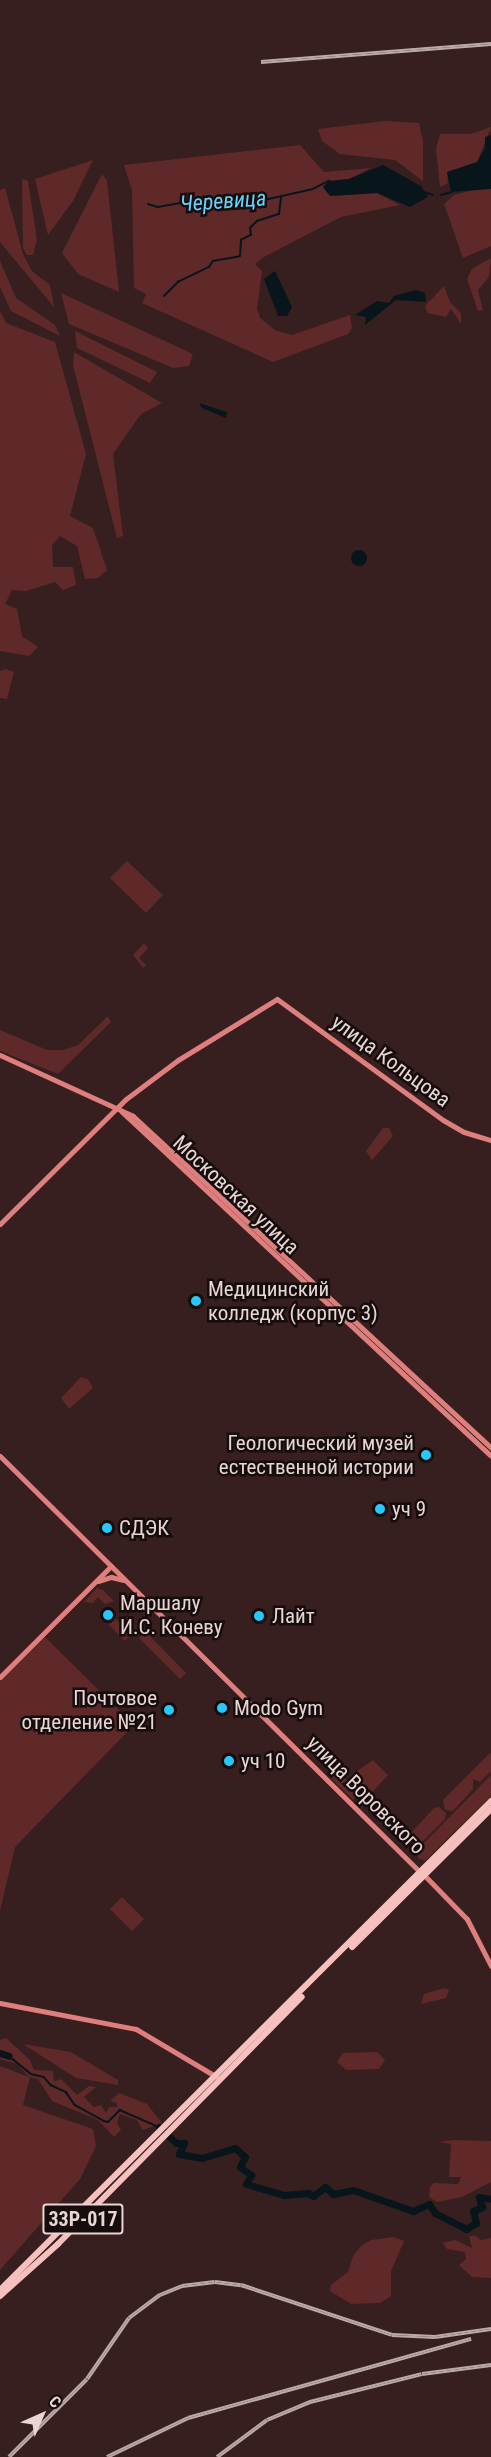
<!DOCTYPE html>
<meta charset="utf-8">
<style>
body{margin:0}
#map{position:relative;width:491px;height:2457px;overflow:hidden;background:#361f1e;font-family:"Roboto Condensed",sans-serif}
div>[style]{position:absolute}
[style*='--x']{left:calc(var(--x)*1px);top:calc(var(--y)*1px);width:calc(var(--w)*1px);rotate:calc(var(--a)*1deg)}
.green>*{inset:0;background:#5f2929}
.water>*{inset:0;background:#08161c}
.round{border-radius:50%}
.stream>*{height:1.5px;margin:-0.75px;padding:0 0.75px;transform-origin:0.75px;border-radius:0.75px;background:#08161c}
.river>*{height:7px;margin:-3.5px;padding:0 3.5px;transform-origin:3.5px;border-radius:3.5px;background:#08161c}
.secondary>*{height:5px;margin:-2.5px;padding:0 2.5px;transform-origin:2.5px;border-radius:2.5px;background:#df7f7d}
.trunk>*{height:6px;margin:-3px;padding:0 3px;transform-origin:3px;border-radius:3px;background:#f6c0be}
.rail>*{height:4px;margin-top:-2px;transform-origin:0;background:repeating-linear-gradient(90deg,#160c0c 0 4.5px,#bcaaa9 0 9px);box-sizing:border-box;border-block:2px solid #bcaaa9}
.dots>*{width:16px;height:16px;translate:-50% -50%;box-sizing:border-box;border:3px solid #160c0c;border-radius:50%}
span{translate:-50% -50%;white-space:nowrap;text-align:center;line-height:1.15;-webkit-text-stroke:5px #160c0c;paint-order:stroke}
.shield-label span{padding:2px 4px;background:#160c0c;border:2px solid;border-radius:4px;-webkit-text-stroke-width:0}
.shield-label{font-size:20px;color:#e7d6d5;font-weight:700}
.street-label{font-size:21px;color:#e7d6d5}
.poi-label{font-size:21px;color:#e7d6d5}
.left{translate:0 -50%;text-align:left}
.right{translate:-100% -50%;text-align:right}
.water-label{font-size:22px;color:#66d2fd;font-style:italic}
.north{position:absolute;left:12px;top:2385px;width:60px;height:60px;-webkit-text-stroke:4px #160c0c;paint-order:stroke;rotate:45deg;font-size:16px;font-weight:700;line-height:24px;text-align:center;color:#e7d6d5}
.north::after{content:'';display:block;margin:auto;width:21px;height:27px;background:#e7d6d5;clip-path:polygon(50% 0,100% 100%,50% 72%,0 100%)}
</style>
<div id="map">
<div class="green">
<div style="clip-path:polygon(385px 121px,419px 123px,423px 141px,423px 181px,395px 160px,340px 154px,322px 141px,318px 129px)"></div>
<div style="clip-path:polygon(491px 127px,477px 162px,447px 172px,448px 183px,440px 187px,436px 149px,440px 134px,471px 134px)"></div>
<div style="clip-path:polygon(300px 145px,324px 172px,371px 168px,349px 179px,329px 181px,323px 187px,330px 196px,377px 193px,400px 205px,341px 217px,262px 258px,255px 264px,262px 271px,257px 309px,260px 318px,275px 330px,292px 335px,350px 315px,352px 328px,348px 334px,273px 362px,142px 303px,146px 294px,134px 288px,132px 190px,124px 165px)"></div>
<div style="clip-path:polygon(93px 160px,73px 201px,48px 235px,35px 179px)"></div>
<div style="clip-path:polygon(102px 174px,107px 181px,119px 292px,78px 274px,62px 253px)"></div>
<div style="clip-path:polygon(22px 179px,28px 181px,37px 240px,33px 255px,27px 255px,23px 248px)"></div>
<div style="clip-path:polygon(5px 188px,23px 254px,32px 271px,50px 285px,54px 307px,0 242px,0 190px)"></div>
<div style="clip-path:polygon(481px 188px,491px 189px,491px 246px,463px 258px,444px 204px,454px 195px)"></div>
<div style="clip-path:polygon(491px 258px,489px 277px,478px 290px,483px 310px,478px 311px,467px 279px,472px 269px)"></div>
<div style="clip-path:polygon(0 261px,16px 298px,55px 325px,60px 336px,11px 311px,0 287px)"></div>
<div style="clip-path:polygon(444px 286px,450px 302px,461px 313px,461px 324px,451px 309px,446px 317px,427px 313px,425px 306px)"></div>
<div style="clip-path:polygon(61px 293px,193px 354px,189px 366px,173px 368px,69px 324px)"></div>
<div style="clip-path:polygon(0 311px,6px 323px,55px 342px,86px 454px,70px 516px,93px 528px,107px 570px,98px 578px,85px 579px,77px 546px,60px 536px,52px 545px,53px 567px,73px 567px,76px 585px,63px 590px,55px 582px,26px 591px,12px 590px,5px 604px,17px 609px,22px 636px,38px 647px,29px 656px,0 651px)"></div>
<div style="clip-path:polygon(75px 331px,157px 372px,150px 383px,77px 348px)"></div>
<div style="clip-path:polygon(74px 352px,162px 403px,141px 414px,113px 454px,123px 536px,117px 538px,73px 365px)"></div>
<div style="clip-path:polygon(6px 669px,14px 672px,7px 699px,0 698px,0 671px)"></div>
<div style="clip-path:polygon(127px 861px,163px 895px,146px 913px,110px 878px)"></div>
<div style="clip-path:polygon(144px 943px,148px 948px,139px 958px,146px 965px,143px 968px,133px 955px)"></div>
<div style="clip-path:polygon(108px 1016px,111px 1022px,58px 1074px,0 1051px,0 1030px,47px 1050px,63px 1050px,78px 1045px)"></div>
<div style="clip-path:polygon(383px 1128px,389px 1128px,393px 1136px,372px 1160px,366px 1151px)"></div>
<div style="clip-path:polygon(81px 1377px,88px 1379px,93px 1388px,69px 1409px,61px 1398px)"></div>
<div style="clip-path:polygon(97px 1588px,103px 1590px,114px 1601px,105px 1604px,98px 1597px,93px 1603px,84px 1602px)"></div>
<div style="clip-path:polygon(115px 1618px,131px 1635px,125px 1641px,109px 1625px)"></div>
<div style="clip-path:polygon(145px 1631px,186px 1673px,180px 1679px,139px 1638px)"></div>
<div style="clip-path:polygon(45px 1637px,134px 1725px,15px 1847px,0 1911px,0 1681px)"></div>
<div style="clip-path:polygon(491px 1752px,491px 1771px,480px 1782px,473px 1779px,473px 1789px,453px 1811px,445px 1810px,443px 1800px)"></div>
<div style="clip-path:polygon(373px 1760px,388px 1775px,365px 1800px,359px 1794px,353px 1800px,330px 1777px,336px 1768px,348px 1782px,350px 1776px)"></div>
<div style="clip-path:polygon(491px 1775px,491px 1796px,425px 1861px,418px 1858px,417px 1850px)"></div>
<div style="clip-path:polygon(439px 1807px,446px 1813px,445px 1819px,421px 1843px,412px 1844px,409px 1835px,434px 1808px)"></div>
<div style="clip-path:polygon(122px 1897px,144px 1919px,132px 1931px,110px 1909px)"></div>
<div style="clip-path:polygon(444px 1988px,449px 1990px,446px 1998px,421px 2004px,424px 1994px)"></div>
<div style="clip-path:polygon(6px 2038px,30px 2060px,34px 2070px,53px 2071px,54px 2082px,61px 2079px,77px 2095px,89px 2086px,96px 2087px,84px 2097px,94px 2107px,101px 2105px,106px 2113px,109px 2107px,117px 2107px,117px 2103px,110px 2101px,119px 2093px,147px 2104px,162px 2123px,143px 2130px,137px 2120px,120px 2114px,117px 2123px,121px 2130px,114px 2137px,98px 2120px,52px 2101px,38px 2079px,30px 2077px,23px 2105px,93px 2129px,96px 2146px,80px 2179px,0 2270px,0 2066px,29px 2077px,17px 2064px,0 2059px,0 2040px)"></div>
<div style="clip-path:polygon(23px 2044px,71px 2052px,118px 2080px,118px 2085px,76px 2078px)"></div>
<div style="clip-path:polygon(377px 2052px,385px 2060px,379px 2069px,346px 2070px,337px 2062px,343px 2053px)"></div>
<div style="clip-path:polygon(454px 2140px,491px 2141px,491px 2182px,462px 2197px,437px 2202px,429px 2197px,430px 2187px,434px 2183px,458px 2184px,461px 2177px,449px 2177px,451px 2144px,438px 2142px)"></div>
<div style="clip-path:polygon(474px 2235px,481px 2240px,491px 2238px,491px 2278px,472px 2277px,459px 2265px,466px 2259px,465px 2252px,447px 2249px,442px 2243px,455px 2240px,472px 2248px,469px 2237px)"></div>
<div style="clip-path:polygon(393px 2237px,404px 2241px,391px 2271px,391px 2296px,380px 2303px,351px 2304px,330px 2291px,331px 2285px,348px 2272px,353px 2256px,361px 2246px,371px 2240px)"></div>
</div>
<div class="water">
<div style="clip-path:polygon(491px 135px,491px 189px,451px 192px,447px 172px,477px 162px,485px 148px,485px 137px)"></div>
<div style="clip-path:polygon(383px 165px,421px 186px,428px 197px,410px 207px,377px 193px,330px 196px,323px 187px,329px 181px,349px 179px)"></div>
<div style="clip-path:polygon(275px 271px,292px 307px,287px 316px,278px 316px,264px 279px)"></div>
<div style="clip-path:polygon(416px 290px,425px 293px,426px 302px,396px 300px,365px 325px,366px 317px,355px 315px,377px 301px,389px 303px,394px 296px)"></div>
<div style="clip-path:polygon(199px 403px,227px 412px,226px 418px,202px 408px)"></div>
<div class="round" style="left:351px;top:550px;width:16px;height:16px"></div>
</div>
<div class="stream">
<div style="--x:424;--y:192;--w:9;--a:18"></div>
<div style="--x:441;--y:195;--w:11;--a:-15"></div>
<div style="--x:148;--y:204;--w:10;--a:17"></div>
<div style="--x:158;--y:207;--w:39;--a:-10"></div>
<div style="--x:196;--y:200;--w:17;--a:17"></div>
<div style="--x:212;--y:205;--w:16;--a:-30"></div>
<div style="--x:226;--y:197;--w:34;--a:7"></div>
<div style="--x:260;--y:201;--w:54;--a:-12.8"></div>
<div style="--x:313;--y:189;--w:18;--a:-27"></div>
<div style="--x:164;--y:296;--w:20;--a:-45"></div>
<div style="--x:178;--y:282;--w:34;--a:-26"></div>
<div style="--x:209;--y:267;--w:7;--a:-56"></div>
<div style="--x:213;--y:261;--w:27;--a:-10"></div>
<div style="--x:240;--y:256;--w:16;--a:-86"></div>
<div style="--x:241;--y:240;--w:11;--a:-27"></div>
<div style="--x:251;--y:235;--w:7;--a:-98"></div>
<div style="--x:250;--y:228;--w:10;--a:-45"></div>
<div style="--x:257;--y:221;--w:23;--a:-18"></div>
<div style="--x:279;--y:214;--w:17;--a:-83"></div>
<div style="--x:9;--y:2056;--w:28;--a:39"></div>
<div style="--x:31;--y:2074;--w:13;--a:13"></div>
<div style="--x:44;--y:2077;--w:11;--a:49"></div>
<div style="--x:51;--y:2085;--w:17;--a:25"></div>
<div style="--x:66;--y:2092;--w:16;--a:55"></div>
<div style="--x:75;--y:2105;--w:33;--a:29"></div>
<div style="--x:104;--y:2121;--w:4;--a:14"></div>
<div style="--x:108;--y:2122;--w:17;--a:-45"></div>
<div style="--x:120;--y:2110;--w:43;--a:23.6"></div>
</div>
<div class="river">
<div style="--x:0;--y:2053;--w:9;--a:18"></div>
<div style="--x:159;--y:2127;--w:23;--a:43"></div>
<div style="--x:176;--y:2143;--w:8;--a:0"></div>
<div style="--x:184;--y:2143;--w:12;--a:114"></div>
<div style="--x:179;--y:2154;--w:23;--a:10"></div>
<div style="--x:202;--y:2158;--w:34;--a:-17"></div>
<div style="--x:235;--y:2148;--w:13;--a:42"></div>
<div style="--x:245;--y:2157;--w:11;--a:117"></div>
<div style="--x:240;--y:2167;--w:14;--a:36"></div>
<div style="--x:251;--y:2175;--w:10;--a:119"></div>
<div style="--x:246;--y:2184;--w:40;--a:16"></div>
<div style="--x:284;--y:2195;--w:24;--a:-5"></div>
<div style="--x:308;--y:2193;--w:6;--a:31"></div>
<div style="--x:313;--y:2196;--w:15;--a:-37"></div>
<div style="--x:325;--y:2187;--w:11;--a:41"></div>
<div style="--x:333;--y:2194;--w:20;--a:-11"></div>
<div style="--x:353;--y:2190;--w:64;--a:19.3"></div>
<div style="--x:413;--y:2211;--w:17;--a:-24"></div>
<div style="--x:429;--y:2204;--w:11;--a:56"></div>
<div style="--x:435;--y:2213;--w:35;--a:27"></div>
<div style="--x:466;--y:2229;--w:12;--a:-31"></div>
<div style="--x:476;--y:2223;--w:12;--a:-104"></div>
<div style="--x:473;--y:2211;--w:10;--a:-24"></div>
<div style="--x:482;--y:2207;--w:10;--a:-107"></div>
<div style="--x:479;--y:2197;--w:12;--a:9"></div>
</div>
<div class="secondary">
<div style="--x:0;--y:1055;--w:146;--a:24.6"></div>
<div style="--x:133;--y:1116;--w:488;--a:42.8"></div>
<div style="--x:122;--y:1112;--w:504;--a:42.99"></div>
<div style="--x:0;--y:1224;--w:177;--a:-44.8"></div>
<div style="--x:126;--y:1099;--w:65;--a:-36.9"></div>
<div style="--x:178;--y:1060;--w:116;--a:-31.6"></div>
<div style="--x:277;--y:999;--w:205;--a:36.1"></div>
<div style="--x:443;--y:1120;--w:24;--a:30"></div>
<div style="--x:464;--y:1132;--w:28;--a:17"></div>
<div style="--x:0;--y:1456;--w:591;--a:44.73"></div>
<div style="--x:98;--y:1581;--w:14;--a:-17"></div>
<div style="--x:111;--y:1577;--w:12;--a:14"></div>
<div style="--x:0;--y:1677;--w:157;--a:-45"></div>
<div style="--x:425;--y:1876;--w:60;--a:45.7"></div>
<div style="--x:467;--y:1919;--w:53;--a:62.9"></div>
<div style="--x:0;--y:2003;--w:138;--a:10.8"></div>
<div style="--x:136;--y:2029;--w:94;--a:30.7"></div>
</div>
<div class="trunk">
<div style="--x:352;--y:1947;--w:196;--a:-44.8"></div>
<div style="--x:0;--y:2290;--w:693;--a:-44.88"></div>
<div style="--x:0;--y:2296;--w:78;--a:-41.9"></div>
<div style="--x:58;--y:2244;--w:347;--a:-45.4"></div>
</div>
<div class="rail">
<div style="--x:261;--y:62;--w:231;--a:-4.5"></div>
<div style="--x:9;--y:2457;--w:110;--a:-45"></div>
<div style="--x:87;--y:2379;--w:74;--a:-55.5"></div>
<div style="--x:129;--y:2318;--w:39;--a:-37"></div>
<div style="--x:160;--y:2295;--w:24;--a:-22"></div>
<div style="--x:182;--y:2286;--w:33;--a:-7"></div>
<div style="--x:215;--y:2282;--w:26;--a:7"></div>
<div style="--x:241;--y:2285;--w:159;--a:18.3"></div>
<div style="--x:392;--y:2335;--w:43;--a:2.7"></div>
<div style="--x:435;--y:2337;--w:57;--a:-8.1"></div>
<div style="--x:107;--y:2457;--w:90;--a:-25.7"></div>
<div style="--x:188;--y:2418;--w:294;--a:-15.6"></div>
<div style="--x:217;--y:2457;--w:62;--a:-36.5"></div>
<div style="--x:267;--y:2420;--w:47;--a:-22.7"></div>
<div style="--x:310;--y:2402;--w:115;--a:-14"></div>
<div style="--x:422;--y:2374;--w:70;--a:-7.4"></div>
</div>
<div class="dots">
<div style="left:196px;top:1301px;background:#24c9fe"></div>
<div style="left:426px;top:1455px;background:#24c9fe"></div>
<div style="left:380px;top:1509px;background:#24c9fe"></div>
<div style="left:107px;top:1528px;background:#24c9fe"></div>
<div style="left:108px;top:1615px;background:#24c9fe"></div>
<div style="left:259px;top:1616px;background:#24c9fe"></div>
<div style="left:222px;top:1708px;background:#24c9fe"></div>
<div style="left:169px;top:1710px;background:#24c9fe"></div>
<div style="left:229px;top:1761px;background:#24c9fe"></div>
</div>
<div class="shield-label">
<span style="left:83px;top:2219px">33Р-017</span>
</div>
<div class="street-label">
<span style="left:391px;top:1061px;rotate:36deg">улица Кольцова</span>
<span style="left:236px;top:1195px;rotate:43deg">Московская улица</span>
<span style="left:366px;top:1795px;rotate:45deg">улица Воровского</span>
</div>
<div class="poi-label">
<span class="left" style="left:208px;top:1301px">Медицинский<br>колледж (корпус 3)</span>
<span class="right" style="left:414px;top:1455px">Геологический музей<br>естественной истории</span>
<span class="left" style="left:392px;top:1509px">уч 9</span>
<span class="left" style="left:119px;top:1528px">СДЭК</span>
<span class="left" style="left:120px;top:1615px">Маршалу<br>И.С. Коневу</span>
<span class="left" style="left:272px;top:1616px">Лайт</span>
<span class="right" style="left:157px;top:1710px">Почтовое<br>отделение №21</span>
<span class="left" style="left:234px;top:1708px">Modo Gym</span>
<span class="left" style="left:241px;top:1761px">уч 10</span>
</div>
<div class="water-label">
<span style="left:223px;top:201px;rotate:-4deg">Черевица</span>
</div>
<div class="north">С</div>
</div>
